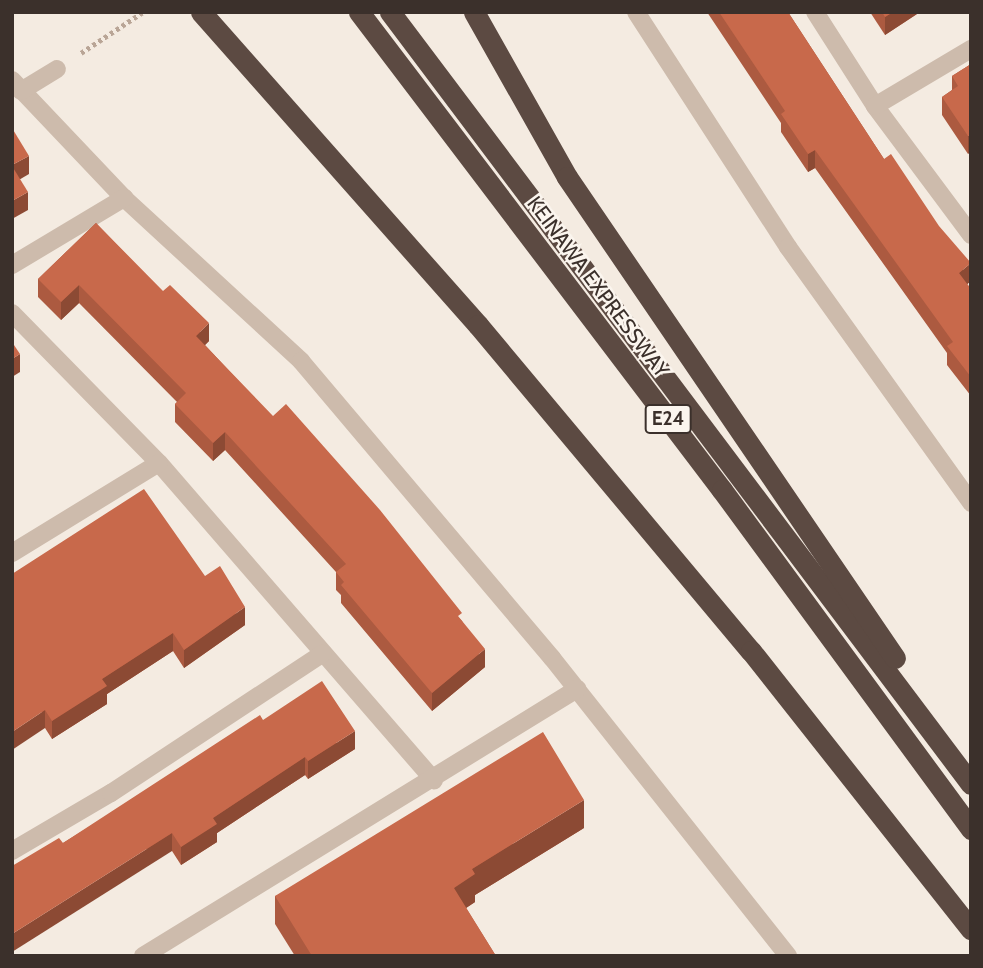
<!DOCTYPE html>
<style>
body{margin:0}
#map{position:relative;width:983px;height:968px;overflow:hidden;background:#f4ebe1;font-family:Cabin,sans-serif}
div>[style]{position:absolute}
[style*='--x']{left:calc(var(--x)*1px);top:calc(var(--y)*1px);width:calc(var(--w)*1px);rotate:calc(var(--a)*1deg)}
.path>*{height:4.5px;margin-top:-2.25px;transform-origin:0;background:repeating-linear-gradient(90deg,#b9a596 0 3.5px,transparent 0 7px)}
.minor>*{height:18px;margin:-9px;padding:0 9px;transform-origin:9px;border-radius:9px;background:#cdbbac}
.tertiary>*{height:18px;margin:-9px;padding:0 9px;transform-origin:9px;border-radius:9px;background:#cdbbac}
.motorway>*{height:21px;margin:-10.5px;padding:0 10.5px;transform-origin:10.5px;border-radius:10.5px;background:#5c4a42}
.wall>*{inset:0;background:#ac5a40}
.shaded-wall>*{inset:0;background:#8c4a34}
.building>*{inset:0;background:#c8694b}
span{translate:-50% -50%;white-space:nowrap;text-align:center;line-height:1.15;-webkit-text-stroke:5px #fbf5ee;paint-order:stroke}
.shield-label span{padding:2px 5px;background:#fbf5ee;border:2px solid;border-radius:5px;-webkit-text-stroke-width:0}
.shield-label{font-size:19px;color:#3b302b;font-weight:700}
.street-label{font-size:21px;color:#3b302b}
.frame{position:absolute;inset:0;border:14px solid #3b302b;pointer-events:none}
</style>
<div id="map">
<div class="path">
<div style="--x:81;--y:53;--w:74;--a:-33.5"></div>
</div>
<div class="minor">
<div style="--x:815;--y:12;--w:112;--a:57.4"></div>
<div style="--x:875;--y:106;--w:161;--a:53.3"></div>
<div style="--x:12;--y:80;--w:163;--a:46.5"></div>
<div style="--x:124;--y:198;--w:241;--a:42.6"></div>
<div style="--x:301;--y:361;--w:389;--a:49.8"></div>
<div style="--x:552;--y:658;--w:380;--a:51.6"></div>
<div style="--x:21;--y:91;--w:42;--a:-31.4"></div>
<div style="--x:875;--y:106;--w:112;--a:-30.7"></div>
<div style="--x:12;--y:265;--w:131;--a:-30.9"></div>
<div style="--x:12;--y:313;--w:210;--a:45.6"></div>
<div style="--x:159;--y:463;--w:420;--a:49.1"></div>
<div style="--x:12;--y:553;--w:172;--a:-31.5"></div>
<div style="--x:12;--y:851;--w:115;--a:-30.4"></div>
<div style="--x:111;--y:793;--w:253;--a:-33.4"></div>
<div style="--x:143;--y:956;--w:510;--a:-31.6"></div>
</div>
<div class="tertiary">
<div style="--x:636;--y:12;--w:280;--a:57.1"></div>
<div style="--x:788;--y:247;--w:315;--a:54.4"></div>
</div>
<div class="motorway">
<div style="--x:201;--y:12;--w:418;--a:48.5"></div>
<div style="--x:478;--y:325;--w:425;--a:50.1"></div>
<div style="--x:751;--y:651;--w:355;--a:51.7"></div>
<div style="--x:359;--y:12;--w:600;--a:52.79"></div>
<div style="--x:722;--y:490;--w:421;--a:53.7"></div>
<div style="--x:390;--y:12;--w:966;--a:53.04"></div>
<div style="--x:474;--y:12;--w:189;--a:60.6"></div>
<div style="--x:567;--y:177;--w:582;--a:55.71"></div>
</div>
<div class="wall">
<div style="clip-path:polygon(707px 12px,788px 12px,884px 159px,971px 281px,967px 284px,971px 289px,971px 396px,947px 365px,947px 353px,815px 168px,808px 172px,781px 132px,781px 123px)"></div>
<div style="clip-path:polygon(870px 12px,920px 12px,885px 35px)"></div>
<div style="clip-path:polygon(971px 64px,968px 154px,942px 115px,942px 97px,952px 90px,952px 76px)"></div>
<div style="clip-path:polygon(96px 223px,209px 341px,205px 345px,462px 621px,485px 667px,432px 711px,341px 603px,341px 595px,336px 590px,336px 572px,225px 450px,213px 461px,175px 422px,175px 404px,177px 402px,79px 303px,61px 320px,38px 297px,38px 279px)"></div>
<div style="clip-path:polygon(12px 574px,205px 576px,245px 625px,184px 668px,173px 651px,107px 694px,107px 704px,52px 739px,45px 728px)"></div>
<div style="clip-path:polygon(263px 720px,355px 749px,308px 779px,305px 775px,217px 833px,217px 842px,181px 865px,172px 851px,63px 843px)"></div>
<div style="clip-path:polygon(584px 828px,475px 895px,475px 902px,466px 908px,496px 956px,295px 956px,275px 924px,275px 896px)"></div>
</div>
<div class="shaded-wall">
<div style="clip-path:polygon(893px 12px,920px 12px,885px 35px,885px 17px)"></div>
<div style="clip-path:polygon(971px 134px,971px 152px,968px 154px,968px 136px)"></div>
<div style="clip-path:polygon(815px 150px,815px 168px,808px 172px,808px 154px)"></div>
<div style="clip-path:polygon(29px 156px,29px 174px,12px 184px,12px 165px)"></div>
<div style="clip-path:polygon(28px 192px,28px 210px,12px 219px,12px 201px)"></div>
<div style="clip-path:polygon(971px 263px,971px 281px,959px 291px,959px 273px)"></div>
<div style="clip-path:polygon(79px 285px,79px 303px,61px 320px,61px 302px)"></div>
<div style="clip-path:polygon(209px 323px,209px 341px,196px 354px,196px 336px)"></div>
<div style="clip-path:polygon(20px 354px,20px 372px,12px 377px,12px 359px)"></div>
<div style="clip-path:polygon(225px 432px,225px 450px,213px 461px,213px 443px)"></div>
<div style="clip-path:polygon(245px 607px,245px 625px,184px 668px,184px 650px)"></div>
<div style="clip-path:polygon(173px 633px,173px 651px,107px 694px,107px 704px,52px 739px,52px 721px,102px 679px)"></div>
<div style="clip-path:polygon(485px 649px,485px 667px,432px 711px,432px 693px)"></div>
<div style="clip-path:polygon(45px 710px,45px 728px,12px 750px,12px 732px)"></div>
<div style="clip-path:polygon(355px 731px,355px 749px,308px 779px,308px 761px)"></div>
<div style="clip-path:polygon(305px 757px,305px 775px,217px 833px,217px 842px,181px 865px,181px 847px,213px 818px)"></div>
<div style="clip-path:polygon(584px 800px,584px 828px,475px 895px,475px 902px,454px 916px,454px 888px,472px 869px)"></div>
<div style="clip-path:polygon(172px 833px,172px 851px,12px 952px,12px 934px)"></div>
</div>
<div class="building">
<div style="clip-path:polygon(719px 12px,788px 12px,884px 159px,891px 154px,939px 226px,971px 263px,959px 273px,971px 289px,971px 377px,947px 346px,953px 342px,815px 150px,808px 154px,781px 114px,785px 111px)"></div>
<div style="clip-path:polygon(882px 12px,893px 12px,885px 17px)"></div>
<div style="clip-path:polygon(971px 64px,971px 134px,968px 136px,942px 97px,958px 86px,952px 76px)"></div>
<div style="clip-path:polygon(12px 128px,29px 156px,12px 165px)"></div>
<div style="clip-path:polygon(12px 166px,28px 192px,12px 201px)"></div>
<div style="clip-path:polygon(96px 223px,163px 291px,170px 285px,209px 323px,196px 336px,273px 416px,286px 404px,380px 510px,462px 613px,458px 616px,485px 649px,432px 693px,341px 585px,344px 582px,336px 572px,346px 564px,225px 432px,213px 443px,175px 404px,186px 393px,79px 285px,61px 302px,38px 279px)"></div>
<div style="clip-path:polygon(12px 342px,20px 354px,12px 359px)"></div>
<div style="clip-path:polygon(144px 489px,205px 576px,220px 566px,245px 607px,184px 650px,173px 633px,102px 679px,107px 686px,52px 721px,45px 710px,12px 732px,12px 574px)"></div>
<div style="clip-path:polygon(322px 681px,355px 731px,308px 761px,305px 757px,213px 818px,217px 824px,181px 847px,172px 833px,12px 934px,12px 866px,59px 838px,63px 843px,260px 715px,263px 720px)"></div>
<div style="clip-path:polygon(543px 732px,584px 800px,472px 869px,475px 874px,454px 888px,496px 956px,312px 956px,275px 896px)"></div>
</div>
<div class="shield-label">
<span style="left:668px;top:419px">E24</span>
</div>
<div class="street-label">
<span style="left:598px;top:287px;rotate:53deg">KEINAWA EXPRESSWAY</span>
</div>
<div class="frame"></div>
</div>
